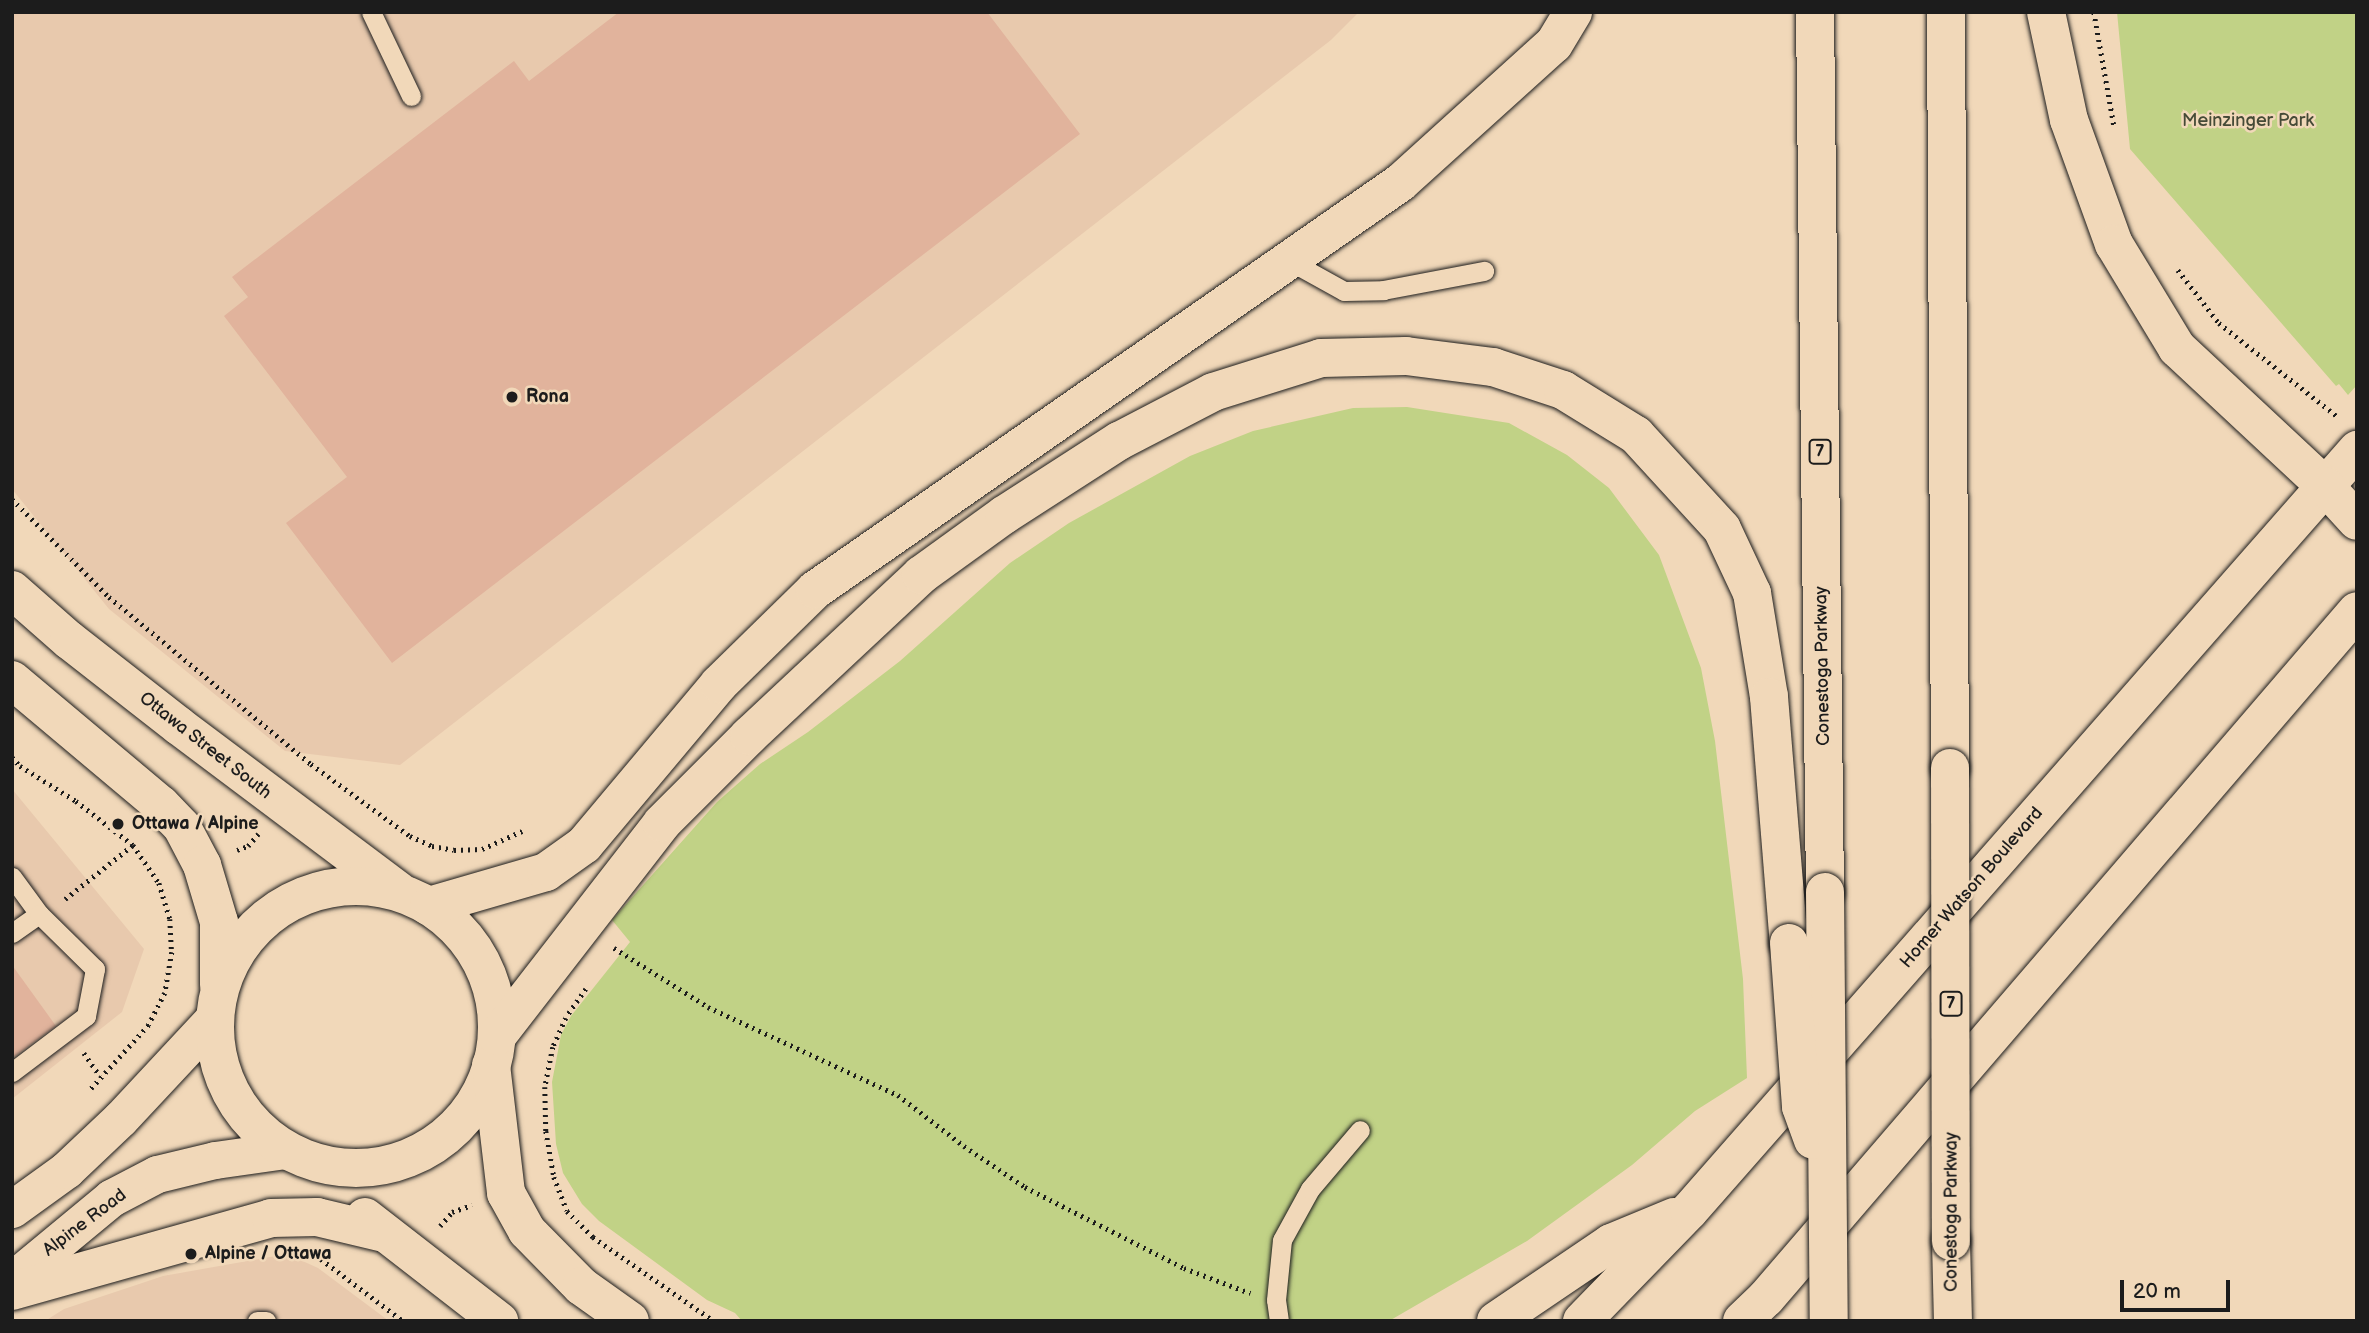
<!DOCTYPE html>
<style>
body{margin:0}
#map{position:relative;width:2369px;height:1333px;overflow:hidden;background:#f1d8b9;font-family:"Balsamiq Sans",sans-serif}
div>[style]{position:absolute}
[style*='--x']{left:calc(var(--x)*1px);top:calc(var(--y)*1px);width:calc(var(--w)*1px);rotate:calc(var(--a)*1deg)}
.built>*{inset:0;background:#e8c9ad}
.green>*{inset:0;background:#c1d286}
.building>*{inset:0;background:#e1b39c}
.path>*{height:4.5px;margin-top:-2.25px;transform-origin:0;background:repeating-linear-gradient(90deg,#1c1c1c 0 2px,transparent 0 7px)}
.roads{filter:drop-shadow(0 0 2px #1c1c1c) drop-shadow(0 0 2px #1c1c1c)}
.service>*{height:19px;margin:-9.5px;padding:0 9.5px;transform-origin:9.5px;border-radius:9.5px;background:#f1d8b9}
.minor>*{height:37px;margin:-18.5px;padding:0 18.5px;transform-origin:18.5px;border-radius:18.5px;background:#f1d8b9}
.secondary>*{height:38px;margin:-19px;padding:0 19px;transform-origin:19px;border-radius:19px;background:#f1d8b9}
.secondary>.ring{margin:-19px;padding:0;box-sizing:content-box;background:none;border:38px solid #f1d8b9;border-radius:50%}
.motorway>*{height:38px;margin:-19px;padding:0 19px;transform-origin:19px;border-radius:19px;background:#f1d8b9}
.bridges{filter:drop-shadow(0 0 2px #1c1c1c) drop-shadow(0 0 2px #1c1c1c)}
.motorway-bridge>*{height:38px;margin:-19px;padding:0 19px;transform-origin:19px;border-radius:19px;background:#f1d8b9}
.dots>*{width:19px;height:19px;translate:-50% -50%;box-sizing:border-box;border:4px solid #f1d8b9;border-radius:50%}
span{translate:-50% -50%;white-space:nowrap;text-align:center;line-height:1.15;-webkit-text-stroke:5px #f1d8b9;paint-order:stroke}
.shield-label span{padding:2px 5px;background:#f1d8b9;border:2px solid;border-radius:5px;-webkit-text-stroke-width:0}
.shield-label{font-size:16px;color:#1c1c1c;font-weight:700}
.park-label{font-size:18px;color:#454a36}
.poi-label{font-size:18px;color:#1c1c1c;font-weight:700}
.left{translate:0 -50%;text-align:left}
.street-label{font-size:18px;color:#1c1c1c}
.frame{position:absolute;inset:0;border:14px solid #1c1c1c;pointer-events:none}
.scale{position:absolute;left:2120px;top:1280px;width:110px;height:32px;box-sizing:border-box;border:4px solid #1c1c1c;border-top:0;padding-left:9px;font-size:21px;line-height:24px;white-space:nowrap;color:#1c1c1c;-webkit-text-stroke:5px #f1d8b9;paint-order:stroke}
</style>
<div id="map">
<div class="built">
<div style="clip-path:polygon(12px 12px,1359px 12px,1331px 40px,400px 765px,285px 751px,109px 609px,12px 489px)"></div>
<div style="clip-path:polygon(12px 789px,144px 949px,122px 1012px,12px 1099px)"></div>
<div style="clip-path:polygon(287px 1254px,318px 1268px,389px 1321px,45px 1321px,64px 1309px,163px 1276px)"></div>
</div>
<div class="green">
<div style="clip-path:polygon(2117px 12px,2357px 12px,2357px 385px,2348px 395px,2339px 384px,2336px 386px,2130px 149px)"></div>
<div style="clip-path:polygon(1407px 407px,1509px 423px,1567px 455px,1609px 488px,1659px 555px,1701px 668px,1715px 741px,1743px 979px,1747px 1078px,1695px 1111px,1632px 1165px,1527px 1241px,1389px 1321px,742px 1321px,735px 1313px,707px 1300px,599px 1221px,582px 1204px,563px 1173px,556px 1144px,552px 1082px,561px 1035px,571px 1016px,630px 942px,612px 920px,717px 802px,760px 764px,808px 732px,900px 661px,1010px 563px,1069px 523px,1190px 456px,1253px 431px,1353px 408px)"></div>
</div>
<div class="building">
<div style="clip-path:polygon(619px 12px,987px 12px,1080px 134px,392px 663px,286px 523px,347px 477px,224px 316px,248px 297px,232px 277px,514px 61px,529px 81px)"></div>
<div style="clip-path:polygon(12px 965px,56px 1026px,12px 1058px)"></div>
</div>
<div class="path">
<div style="--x:2094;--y:12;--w:115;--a:80"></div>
<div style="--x:2178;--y:270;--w:67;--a:52.3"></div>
<div style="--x:2219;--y:323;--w:152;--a:38.3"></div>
<div style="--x:12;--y:499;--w:138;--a:45.3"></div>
<div style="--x:109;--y:597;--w:262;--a:39.6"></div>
<div style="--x:311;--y:764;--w:122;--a:36"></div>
<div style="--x:410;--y:836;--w:24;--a:24"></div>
<div style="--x:432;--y:846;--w:22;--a:10"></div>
<div style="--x:454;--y:850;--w:28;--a:-2"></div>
<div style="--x:482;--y:849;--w:44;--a:-24.2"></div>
<div style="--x:12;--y:757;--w:12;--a:48"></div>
<div style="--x:20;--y:766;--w:66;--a:32"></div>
<div style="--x:76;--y:801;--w:72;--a:37.7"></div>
<div style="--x:133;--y:845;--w:46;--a:55.6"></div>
<div style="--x:159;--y:883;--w:38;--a:73"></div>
<div style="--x:170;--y:919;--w:33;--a:87"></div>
<div style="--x:172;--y:952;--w:42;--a:99.7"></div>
<div style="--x:165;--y:993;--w:36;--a:117"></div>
<div style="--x:149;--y:1025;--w:88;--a:132.2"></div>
<div style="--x:237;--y:850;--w:12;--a:-20"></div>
<div style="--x:248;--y:846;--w:16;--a:-50"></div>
<div style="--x:65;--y:899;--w:87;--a:-38.5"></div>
<div style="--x:614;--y:948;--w:111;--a:32.1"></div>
<div style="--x:708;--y:1007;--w:209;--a:24.9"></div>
<div style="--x:898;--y:1095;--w:83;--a:37.7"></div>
<div style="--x:964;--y:1146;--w:73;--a:33.9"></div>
<div style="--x:1025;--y:1187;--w:178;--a:27"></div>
<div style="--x:1184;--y:1268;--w:71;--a:20.7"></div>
<div style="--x:586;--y:989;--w:35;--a:125"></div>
<div style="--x:566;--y:1018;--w:32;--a:114"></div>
<div style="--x:553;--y:1047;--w:41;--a:101.3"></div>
<div style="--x:545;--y:1087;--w:44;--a:88.7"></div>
<div style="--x:546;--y:1131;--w:47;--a:80.1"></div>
<div style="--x:554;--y:1177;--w:36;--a:69"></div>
<div style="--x:567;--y:1211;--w:37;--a:45"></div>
<div style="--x:593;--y:1237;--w:147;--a:34.8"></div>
<div style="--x:84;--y:1053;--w:28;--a:55"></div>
<div style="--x:440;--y:1226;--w:18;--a:-49"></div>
<div style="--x:452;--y:1212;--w:21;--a:-19"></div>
<div style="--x:321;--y:1259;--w:103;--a:37.1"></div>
</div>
<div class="roads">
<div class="service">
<div style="--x:371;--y:12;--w:93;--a:64.5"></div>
<div style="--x:1288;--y:260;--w:64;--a:29"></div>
<div style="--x:1344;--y:291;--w:39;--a:-1"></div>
<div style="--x:1383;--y:290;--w:103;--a:-10.7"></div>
<div style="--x:12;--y:877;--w:46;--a:53.9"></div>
<div style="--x:39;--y:914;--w:33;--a:145"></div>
<div style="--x:12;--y:1072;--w:93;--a:-37.1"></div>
<div style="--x:86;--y:1016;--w:48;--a:-79.2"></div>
<div style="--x:95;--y:969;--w:78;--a:-135.5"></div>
<div style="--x:257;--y:1321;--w:9;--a:0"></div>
<div style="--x:1279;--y:1321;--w:21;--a:-98"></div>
<div style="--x:1276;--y:1300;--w:60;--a:-84.3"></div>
<div style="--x:1282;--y:1240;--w:58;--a:-61.2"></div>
<div style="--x:1310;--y:1189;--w:77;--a:-49.7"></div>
</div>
<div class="minor">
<div style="--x:12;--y:1209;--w:67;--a:-35.8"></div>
<div style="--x:66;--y:1170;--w:74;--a:-43.4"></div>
<div style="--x:120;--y:1119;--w:139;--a:-47"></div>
<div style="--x:12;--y:1280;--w:129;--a:-39.6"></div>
<div style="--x:111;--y:1198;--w:52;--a:-27.6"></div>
<div style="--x:157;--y:1174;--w:60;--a:-13.6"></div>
<div style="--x:215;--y:1160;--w:71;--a:-8.1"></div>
</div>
<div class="secondary">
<div style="--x:12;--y:590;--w:76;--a:41.3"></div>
<div style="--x:69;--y:640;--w:140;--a:38"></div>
<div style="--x:179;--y:726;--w:275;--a:36.9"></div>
<div style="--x:12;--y:680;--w:194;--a:40"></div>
<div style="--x:161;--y:805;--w:30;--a:46"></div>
<div style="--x:182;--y:827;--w:43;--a:62.2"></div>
<div style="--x:202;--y:865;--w:59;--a:73.4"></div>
<div style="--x:219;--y:922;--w:63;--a:90"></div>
<div class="ring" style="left:215px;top:886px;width:244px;height:244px"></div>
<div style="--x:491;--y:1065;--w:129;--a:83.3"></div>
<div style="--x:506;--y:1193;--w:43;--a:61.1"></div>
<div style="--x:527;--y:1231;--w:77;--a:45.5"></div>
<div style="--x:581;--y:1286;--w:60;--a:35.5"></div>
<div style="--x:365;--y:1217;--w:170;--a:37.8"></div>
<div style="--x:12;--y:1291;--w:269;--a:-15.7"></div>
<div style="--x:271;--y:1218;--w:46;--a:-1.2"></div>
<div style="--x:317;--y:1217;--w:69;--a:13.4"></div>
<div style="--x:1496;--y:1321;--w:139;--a:-34.1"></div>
<div style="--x:1611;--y:1243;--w:68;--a:-22.4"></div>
<div style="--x:1582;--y:1321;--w:153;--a:-45.8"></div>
<div style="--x:1689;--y:1211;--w:1013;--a:-48.72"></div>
<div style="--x:1742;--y:1321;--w:33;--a:-44"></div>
<div style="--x:1766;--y:1298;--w:906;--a:-49.3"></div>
</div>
<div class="motorway">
<div style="--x:1815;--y:12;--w:880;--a:89.35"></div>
<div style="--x:1946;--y:12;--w:756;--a:89.7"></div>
<div style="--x:2046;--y:12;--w:110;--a:78"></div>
<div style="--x:2069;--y:120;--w:132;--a:70.1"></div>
<div style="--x:2114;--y:244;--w:122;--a:58.8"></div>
<div style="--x:2177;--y:348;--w:202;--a:43"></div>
<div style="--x:2325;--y:486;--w:47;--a:47.6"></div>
<div style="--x:429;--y:906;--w:122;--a:-16.2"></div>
<div style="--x:546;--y:872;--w:47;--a:-35.4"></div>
<div style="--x:584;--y:845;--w:210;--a:-50"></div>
<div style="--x:719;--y:684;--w:134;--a:-44.4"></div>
<div style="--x:815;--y:590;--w:713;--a:-34.83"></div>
<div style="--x:1400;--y:183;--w:207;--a:-42.1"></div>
<div style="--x:1554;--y:44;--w:37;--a:-59"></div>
<div style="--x:497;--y:1036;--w:269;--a:-52.2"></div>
<div style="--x:662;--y:823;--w:123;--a:-45"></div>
<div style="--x:749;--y:736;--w:236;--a:-43.1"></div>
<div style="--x:921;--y:575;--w:102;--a:-35.9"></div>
<div style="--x:1004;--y:515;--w:137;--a:-32.8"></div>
<div style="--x:1119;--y:441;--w:106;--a:-27.5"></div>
<div style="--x:1213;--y:392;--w:113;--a:-17.5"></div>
<div style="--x:1321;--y:358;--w:85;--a:-1.3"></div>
<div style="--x:1406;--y:356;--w:88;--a:7.2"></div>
<div style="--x:1493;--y:367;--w:74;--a:18.2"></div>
<div style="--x:1563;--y:390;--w:86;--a:31.7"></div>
<div style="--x:1636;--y:435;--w:127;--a:47.5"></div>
<div style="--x:1722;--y:529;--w:71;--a:64.9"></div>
<div style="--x:1752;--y:593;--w:105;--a:80.7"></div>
<div style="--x:1769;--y:697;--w:247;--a:85.4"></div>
<div style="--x:1951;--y:1241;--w:80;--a:88.6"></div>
</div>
</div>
<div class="bridges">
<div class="motorway-bridge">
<div style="--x:1950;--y:768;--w:473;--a:89.9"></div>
<div style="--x:1825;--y:892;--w:429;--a:89.5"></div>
<div style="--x:1789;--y:943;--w:164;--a:85.8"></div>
<div style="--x:1801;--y:1107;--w:35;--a:70"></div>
</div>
</div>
<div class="dots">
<div style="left:512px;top:397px;background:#1c1c1c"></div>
<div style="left:118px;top:824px;background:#1c1c1c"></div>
<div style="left:191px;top:1254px;background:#1c1c1c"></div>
</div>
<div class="shield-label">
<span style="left:1820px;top:452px">7</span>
<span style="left:1951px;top:1004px">7</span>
</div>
<div class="park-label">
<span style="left:2248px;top:121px">Meinzinger Park</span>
</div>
<div class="poi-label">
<span class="left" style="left:526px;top:397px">Rona</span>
<span class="left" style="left:132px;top:824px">Ottawa / Alpine</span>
<span class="left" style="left:205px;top:1254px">Alpine / Ottawa</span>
</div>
<div class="street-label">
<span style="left:1823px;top:666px;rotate:-91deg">Conestoga Parkway</span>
<span style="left:205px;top:746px;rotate:38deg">Ottawa Street South</span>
<span style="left:1972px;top:888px;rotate:-49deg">Homer Watson Boulevard</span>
<span style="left:1952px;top:1212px;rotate:-90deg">Conestoga Parkway</span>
<span style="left:85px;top:1223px;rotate:-37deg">Alpine Road</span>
</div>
<div class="frame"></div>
<div class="scale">20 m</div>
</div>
